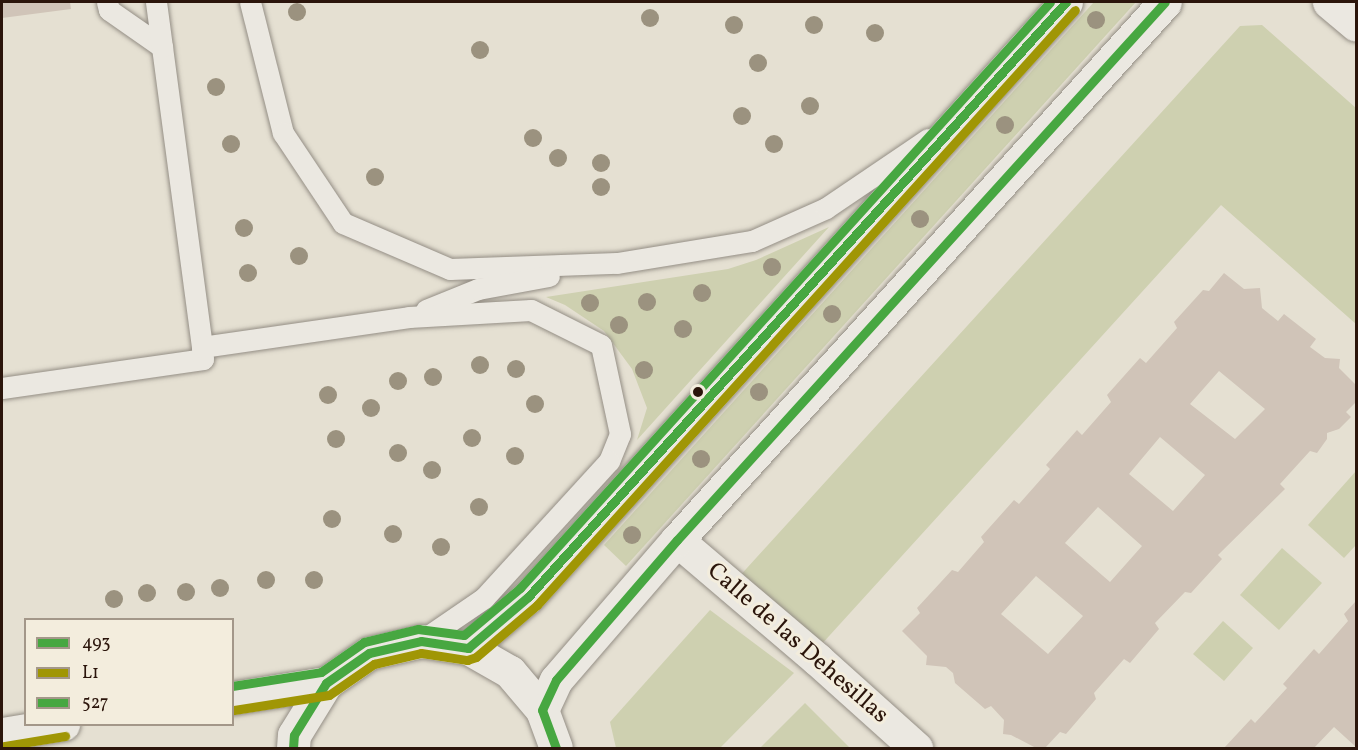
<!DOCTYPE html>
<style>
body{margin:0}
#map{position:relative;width:1358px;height:750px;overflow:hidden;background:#e5e0d2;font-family:Vollkorn,serif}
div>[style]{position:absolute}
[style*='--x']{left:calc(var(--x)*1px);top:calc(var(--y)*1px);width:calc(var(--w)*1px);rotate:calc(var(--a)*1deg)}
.green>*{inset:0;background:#ced0b0}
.building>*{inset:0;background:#d0c4b8}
.roads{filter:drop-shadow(0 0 2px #948e85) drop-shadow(0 0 2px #948e85)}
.service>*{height:21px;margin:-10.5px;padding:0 10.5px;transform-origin:10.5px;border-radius:10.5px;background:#ebe8e1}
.minor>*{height:33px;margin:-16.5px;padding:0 16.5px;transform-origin:16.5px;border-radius:16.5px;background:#ebe8e1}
.secondary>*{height:33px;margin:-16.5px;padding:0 16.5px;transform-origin:16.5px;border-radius:16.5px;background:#ebe8e1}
.bus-1>*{height:9px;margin:-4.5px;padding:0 4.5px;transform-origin:4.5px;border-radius:4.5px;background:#47a741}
.bus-2>*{height:9px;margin:-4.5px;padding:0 4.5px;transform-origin:4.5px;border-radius:4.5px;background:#a09605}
.bus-3>*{height:9px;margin:-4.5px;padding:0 4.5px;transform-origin:4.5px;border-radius:4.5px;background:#47a741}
.trees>*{width:18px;height:18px;margin:-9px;border-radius:50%;background:#9b927f}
.dots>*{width:16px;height:16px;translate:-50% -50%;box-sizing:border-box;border:3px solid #f3eddd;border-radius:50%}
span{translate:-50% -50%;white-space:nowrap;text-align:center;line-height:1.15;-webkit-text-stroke:6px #f3eddd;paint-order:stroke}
.street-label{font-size:24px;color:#2b150b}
.frame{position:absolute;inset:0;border:3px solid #2b150b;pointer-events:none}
.legend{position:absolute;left:24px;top:618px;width:210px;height:108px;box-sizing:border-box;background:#f3eddd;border:2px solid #a39789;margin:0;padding:8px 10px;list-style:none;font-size:18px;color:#2b150b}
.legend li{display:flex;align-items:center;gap:12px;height:30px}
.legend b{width:30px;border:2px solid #a39789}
</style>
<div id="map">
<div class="green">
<div style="clip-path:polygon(1094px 2px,1136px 2px,626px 566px,604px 545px)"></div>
<div style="clip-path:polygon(1262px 25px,1356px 108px,1356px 324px,1221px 205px,820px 646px,737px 579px,1240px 26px)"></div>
<div style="clip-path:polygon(829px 227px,637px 440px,647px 408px,632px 369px,604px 331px,565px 305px,546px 297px,728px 269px,756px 260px)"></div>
<div style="clip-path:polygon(1356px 471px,1356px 545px,1344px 558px,1308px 525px)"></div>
<div style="clip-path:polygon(1282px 548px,1322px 583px,1279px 630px,1240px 595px)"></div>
<div style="clip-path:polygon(710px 610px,794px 673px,720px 748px,616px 748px,610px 722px)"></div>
<div style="clip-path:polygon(1223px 621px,1253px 648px,1224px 681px,1193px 654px)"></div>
<div style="clip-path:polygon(805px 703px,850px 748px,760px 748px)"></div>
</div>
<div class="building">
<div style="clip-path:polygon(2px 2px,70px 2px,71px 9px,2px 18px)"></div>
<div style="clip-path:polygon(evenodd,1224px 273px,1244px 289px,1260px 288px,1262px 308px,1278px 321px,1284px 314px,1316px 339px,1310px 347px,1325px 358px,1340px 359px,1339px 368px,1356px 385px,1356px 402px,1346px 412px,1351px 417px,1339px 429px,1327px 433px,1327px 439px,1317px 453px,1310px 451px,1280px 484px,1285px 489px,1218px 555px,1222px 559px,1191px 593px,1185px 592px,1155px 623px,1159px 629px,1130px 663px,1124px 659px,1094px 693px,1096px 699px,1066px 734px,1060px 732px,1045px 748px,1036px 748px,1011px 735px,1003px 734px,1004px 720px,991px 706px,985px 709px,955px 683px,953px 673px,946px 667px,926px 665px,927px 656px,902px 631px,920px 613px,917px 608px,952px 570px,958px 572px,984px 542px,981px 537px,1014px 500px,1019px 504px,1050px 469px,1046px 465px,1077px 430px,1082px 435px,1111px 402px,1107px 395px,1140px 358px,1146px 363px,1177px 328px,1174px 322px,1203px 290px,1209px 291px,1224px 273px,1219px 371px,1265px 409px,1235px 439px,1190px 404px,1219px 371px,1224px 273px,1160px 437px,1205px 475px,1173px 511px,1129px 474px,1160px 437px,1224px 273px,1098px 507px,1142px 546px,1110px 582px,1065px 543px,1098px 507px,1224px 273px,1036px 576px,1083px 616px,1048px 654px,1001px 614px,1036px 576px)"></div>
<div style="clip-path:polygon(1356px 601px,1356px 747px,1334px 727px,1314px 748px,1224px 748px,1251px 719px,1255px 723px,1287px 688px,1283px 684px,1314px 649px,1319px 654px,1348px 621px,1344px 614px)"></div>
</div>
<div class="roads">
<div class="service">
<div style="--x:107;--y:2;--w:8;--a:76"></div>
<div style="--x:109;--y:10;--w:65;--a:34.9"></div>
<div style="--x:162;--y:47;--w:303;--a:82.4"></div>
<div style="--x:156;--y:2;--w:45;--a:82.4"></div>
<div style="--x:250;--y:2;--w:135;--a:75.9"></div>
<div style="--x:283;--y:133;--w:108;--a:56.3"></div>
<div style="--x:343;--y:223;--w:116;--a:23.3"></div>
<div style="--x:450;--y:269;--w:167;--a:-2.1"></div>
<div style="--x:617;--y:263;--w:137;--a:-9.3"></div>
<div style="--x:752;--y:241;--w:81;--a:-24"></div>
<div style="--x:826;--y:208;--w:123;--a:-34.1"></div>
<div style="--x:426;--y:310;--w:56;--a:-22"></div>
<div style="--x:478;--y:289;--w:72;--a:-10.4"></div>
<div style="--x:2;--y:388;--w:203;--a:-8.2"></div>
<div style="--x:203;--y:359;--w:12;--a:-95"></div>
<div style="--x:202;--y:347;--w:209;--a:-8.2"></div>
<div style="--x:409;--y:317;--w:122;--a:-3.3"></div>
<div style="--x:531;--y:310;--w:78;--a:26.6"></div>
<div style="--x:601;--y:345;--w:91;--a:77.9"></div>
<div style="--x:620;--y:434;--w:29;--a:112"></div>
<div style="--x:609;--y:461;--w:185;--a:132.4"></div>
<div style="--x:484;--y:598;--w:76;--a:145.7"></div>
</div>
<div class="minor">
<div style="--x:1329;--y:2;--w:35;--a:40"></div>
<div style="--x:677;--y:540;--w:185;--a:40.4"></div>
<div style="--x:818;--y:660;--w:132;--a:41.9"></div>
</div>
<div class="secondary">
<div style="--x:468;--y:648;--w:79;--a:-40.4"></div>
<div style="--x:528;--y:597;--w:802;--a:-47.88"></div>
<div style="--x:232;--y:698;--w:95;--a:-9.1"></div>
<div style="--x:542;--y:710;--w:33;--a:-65"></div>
<div style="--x:556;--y:680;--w:185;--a:-49.2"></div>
<div style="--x:677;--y:540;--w:726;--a:-47.79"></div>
<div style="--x:2;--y:734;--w:62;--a:-9.3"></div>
<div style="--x:293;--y:748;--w:13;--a:-86"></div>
<div style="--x:294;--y:735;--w:61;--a:-58.4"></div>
<div style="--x:326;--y:683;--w:52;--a:-34.9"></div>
<div style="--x:369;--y:653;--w:53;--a:-13"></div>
<div style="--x:421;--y:641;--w:48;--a:8.5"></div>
<div style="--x:468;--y:648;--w:48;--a:29.7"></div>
<div style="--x:510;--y:672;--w:50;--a:49.9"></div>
<div style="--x:542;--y:710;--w:40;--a:69.8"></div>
</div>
</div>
<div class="bus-1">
<div style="--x:293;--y:748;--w:13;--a:-86"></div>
<div style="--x:294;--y:735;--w:61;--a:-58.4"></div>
<div style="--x:326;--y:683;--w:52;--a:-34.9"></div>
<div style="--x:369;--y:653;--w:53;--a:-13"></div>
<div style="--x:421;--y:641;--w:48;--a:8.5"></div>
<div style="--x:468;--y:648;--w:79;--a:-40.4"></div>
<div style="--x:528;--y:597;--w:802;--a:-47.88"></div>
<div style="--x:556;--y:748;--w:40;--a:-110.2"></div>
<div style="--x:542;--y:710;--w:33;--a:-65"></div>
<div style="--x:556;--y:680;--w:185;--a:-49.2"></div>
<div style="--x:677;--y:540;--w:726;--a:-47.79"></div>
</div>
<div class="bus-2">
<div style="--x:234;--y:710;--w:96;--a:-9"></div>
<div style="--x:329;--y:695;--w:55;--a:-34.6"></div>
<div style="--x:374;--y:664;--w:48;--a:-13.2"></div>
<div style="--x:421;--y:653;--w:47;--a:8.7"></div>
<div style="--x:467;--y:660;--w:9;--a:-18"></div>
<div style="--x:476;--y:657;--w:80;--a:-40.4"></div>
<div style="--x:537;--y:605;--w:802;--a:-47.88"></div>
<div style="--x:4;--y:746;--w:62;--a:-9.3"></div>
</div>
<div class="bus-3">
<div style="--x:232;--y:686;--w:90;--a:-8.9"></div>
<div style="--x:321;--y:672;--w:52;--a:-34.9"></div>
<div style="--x:364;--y:642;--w:56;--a:-13.5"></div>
<div style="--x:418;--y:629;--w:46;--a:7.4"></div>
<div style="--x:464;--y:635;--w:73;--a:-40"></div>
<div style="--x:520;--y:588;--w:790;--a:-47.87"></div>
</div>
<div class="trees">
<div style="left:297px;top:12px"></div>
<div style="left:650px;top:18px"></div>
<div style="left:1096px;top:20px"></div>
<div style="left:734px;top:25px"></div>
<div style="left:814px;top:25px"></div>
<div style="left:875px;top:33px"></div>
<div style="left:480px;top:50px"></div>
<div style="left:758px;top:63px"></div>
<div style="left:216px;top:87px"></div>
<div style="left:810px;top:106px"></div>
<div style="left:742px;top:116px"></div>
<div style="left:1005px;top:125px"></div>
<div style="left:533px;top:138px"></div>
<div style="left:231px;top:144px"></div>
<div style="left:774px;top:144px"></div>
<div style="left:558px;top:158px"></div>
<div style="left:601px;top:163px"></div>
<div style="left:375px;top:177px"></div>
<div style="left:601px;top:187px"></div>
<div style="left:920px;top:219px"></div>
<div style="left:244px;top:228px"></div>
<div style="left:299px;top:256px"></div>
<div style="left:772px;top:267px"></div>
<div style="left:248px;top:273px"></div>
<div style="left:702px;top:293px"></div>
<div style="left:647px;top:302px"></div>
<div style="left:590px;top:303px"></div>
<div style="left:832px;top:314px"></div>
<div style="left:619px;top:325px"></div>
<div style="left:683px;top:329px"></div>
<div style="left:480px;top:365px"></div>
<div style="left:516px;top:369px"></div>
<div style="left:644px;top:370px"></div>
<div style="left:433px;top:377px"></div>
<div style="left:398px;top:381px"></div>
<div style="left:759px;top:392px"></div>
<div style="left:328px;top:395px"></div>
<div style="left:535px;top:404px"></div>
<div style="left:371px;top:408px"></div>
<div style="left:472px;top:438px"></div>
<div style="left:336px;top:439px"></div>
<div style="left:398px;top:453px"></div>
<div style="left:515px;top:456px"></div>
<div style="left:701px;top:459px"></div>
<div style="left:432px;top:470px"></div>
<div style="left:479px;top:507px"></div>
<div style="left:332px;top:519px"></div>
<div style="left:393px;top:534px"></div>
<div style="left:632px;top:535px"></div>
<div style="left:441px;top:547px"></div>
<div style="left:266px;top:580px"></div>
<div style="left:314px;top:580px"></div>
<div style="left:220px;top:588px"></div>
<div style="left:186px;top:592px"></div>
<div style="left:147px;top:593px"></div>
<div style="left:114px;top:599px"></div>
</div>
<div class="dots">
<div style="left:698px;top:392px;background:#2b150b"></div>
</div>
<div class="street-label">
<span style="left:797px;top:644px;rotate:41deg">Calle de las Dehesillas</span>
</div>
<div class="frame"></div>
<ul class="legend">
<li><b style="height:8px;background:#47a741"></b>493</li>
<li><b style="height:8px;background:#a09605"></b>L1</li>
<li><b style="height:8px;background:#47a741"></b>527</li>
</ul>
</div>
